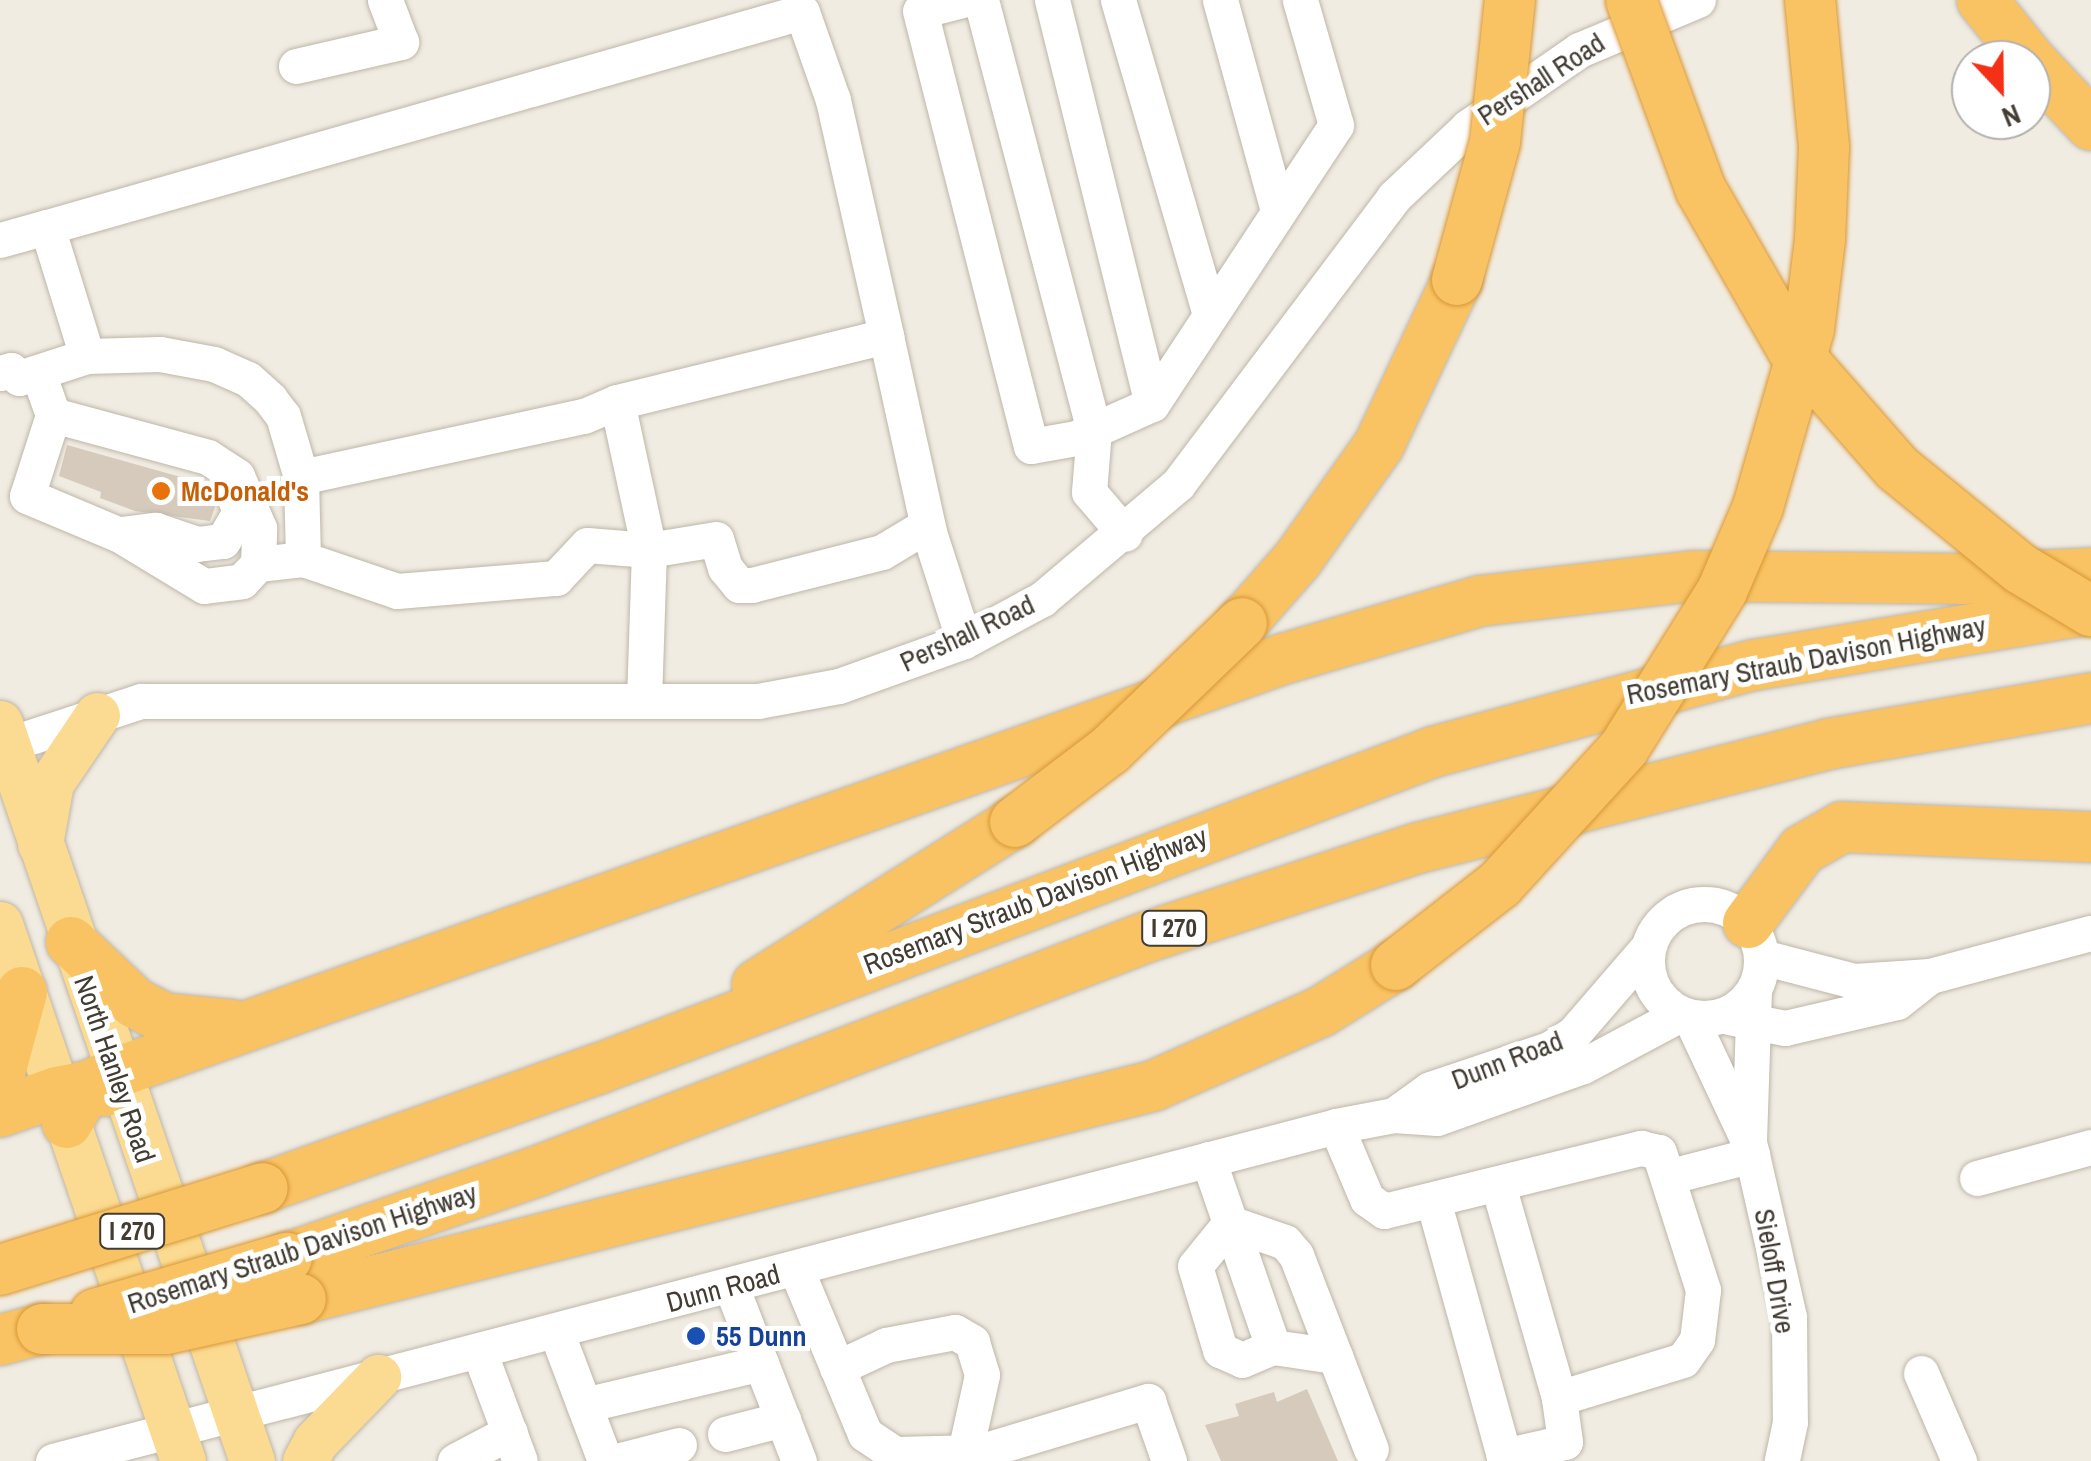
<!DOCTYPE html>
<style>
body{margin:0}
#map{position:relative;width:2091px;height:1461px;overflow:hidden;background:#f1ece2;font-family:"Archivo Narrow",sans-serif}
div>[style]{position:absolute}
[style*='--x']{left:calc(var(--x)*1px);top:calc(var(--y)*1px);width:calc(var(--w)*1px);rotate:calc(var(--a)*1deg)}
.building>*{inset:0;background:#d5cabb}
.roads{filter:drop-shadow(0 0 2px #beb6a8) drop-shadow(0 0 2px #beb6a8)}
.minor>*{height:35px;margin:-17.5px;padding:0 17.5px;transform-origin:17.5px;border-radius:17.5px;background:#fff}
.minor>.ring{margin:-17.5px;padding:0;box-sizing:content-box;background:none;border:35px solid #fff;border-radius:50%}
.major>*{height:45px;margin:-22.5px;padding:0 22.5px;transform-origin:22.5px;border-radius:22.5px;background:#fbda91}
.highway>*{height:50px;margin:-25px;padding:0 25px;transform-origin:25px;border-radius:25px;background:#f9c364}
.bridges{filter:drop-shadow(0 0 2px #d89735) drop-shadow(0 0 2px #d89735)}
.highway-bridge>*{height:50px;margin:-25px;padding:0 25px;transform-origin:25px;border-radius:25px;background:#f9c364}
.dots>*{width:28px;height:28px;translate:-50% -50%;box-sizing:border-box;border:5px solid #fff;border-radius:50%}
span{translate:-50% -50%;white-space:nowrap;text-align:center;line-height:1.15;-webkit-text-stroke:10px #fff;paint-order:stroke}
.shield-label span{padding:2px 8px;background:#fff;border:2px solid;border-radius:8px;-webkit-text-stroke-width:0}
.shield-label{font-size:25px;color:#423c33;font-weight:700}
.street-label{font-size:28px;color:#423c33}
.food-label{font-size:28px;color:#c56008;font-weight:700}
.left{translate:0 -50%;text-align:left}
.transit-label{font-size:28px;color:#164399;font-weight:700}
.north{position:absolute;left:1951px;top:40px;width:100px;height:100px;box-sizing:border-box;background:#fff;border:2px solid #b3b1ad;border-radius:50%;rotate:158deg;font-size:28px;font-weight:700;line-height:40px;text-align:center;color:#423c33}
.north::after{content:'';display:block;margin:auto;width:35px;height:45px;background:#f43116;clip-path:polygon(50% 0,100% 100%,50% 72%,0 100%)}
</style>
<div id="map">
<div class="building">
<div style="clip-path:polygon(67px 445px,209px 485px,215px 507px,210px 521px,135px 511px,100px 498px,101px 492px,59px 476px)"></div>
<div style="clip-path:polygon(1307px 1389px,1338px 1461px,1221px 1461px,1205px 1425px,1239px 1416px,1235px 1404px,1274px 1392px,1277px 1402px)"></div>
</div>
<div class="roads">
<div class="minor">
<div style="--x:962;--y:0;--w:43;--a:165.3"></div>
<div style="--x:920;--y:11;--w:449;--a:75.7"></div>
<div style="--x:1031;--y:446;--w:46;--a:-10.1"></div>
<div style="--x:1076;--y:438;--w:83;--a:-24.1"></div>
<div style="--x:1152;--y:404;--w:334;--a:-56.6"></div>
<div style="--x:1336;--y:125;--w:130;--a:-106.1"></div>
<div style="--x:981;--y:0;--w:445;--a:75.3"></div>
<div style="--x:1094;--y:430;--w:62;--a:94.6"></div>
<div style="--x:1089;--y:492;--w:55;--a:49.4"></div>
<div style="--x:1052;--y:0;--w:416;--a:76.1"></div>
<div style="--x:1118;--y:0;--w:327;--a:73.7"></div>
<div style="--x:1220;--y:0;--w:219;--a:74.6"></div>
<div style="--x:296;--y:66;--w:108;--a:-12.9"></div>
<div style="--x:401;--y:42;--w:45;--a:-110.9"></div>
<div style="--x:47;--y:227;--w:785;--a:-15.9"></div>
<div style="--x:802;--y:12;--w:93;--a:70.6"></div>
<div style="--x:833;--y:100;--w:242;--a:77.3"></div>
<div style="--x:0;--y:240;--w:49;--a:-15.5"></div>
<div style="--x:47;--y:227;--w:135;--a:72.8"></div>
<div style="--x:0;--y:373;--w:11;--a:-15"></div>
<div style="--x:11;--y:370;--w:11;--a:45"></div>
<div style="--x:19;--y:378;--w:71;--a:-17.9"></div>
<div style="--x:87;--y:356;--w:73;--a:-1.6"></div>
<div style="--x:160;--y:354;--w:55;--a:10.5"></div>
<div style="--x:214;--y:364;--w:37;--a:24"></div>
<div style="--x:248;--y:379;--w:30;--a:42"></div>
<div style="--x:270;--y:399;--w:21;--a:53"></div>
<div style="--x:283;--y:416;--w:64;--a:73.6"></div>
<div style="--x:38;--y:373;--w:45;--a:70.3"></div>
<div style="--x:53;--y:415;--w:85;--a:107.8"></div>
<div style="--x:27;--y:496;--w:101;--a:22.8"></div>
<div style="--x:120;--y:535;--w:98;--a:31.3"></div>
<div style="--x:204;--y:586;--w:38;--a:-7"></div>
<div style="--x:242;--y:581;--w:23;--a:-47"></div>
<div style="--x:258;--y:564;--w:36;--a:-88"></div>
<div style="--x:259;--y:528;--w:56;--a:-112.9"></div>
<div style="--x:237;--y:476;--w:35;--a:-147"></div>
<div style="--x:208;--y:457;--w:161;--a:-164.8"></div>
<div style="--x:927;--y:525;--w:52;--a:149"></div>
<div style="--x:882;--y:552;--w:134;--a:165.8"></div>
<div style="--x:752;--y:585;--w:13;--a:180"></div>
<div style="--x:739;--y:585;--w:22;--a:-129"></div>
<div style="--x:725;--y:568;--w:30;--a:-107"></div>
<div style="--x:716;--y:539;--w:68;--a:170.7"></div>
<div style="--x:649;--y:550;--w:151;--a:-102.2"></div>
<div style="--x:617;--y:402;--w:277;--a:-13.8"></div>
<div style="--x:886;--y:336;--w:201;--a:77.6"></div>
<div style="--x:929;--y:532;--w:114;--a:72.2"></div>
<div style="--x:121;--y:534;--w:35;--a:-7"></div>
<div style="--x:156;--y:530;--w:43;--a:18.9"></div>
<div style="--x:197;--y:544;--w:26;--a:-7"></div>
<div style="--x:223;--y:541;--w:34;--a:-60"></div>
<div style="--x:240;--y:511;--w:26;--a:-113"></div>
<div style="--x:303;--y:559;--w:82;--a:-91.4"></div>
<div style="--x:301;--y:477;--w:289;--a:-12.2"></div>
<div style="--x:584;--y:416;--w:36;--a:-23"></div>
<div style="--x:258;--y:564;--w:45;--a:-6.3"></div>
<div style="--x:303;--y:559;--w:99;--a:18.8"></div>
<div style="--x:397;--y:591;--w:160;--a:-4.7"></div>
<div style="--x:556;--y:578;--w:45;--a:-46.8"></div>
<div style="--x:587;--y:545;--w:62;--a:4.6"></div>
<div style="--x:649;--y:550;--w:151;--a:91.9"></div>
<div style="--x:0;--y:747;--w:148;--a:-18.1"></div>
<div style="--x:141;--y:701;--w:617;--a:0"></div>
<div style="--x:758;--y:701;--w:82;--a:-10.5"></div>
<div style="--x:839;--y:686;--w:133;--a:-19.8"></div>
<div style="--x:964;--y:641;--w:89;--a:-28.3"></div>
<div style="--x:1042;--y:599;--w:178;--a:-40.2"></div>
<div style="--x:1178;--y:484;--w:359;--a:-53"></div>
<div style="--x:1394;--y:197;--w:102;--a:-43.4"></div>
<div style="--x:1468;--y:127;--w:135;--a:-34.7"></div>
<div style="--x:1579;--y:50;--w:129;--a:-22.8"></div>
<div class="ring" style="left:1647px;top:904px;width:79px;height:79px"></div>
<div style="--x:1762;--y:957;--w:95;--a:14.6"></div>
<div style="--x:1854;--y:981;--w:76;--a:-3.8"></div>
<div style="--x:1930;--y:976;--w:167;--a:-15"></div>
<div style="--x:1754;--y:990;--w:152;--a:91.9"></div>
<div style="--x:1749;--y:1142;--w:180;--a:77.1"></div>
<div style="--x:1789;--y:1317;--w:105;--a:89.5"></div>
<div style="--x:1790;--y:1422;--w:40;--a:102"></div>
<div style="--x:1690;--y:1017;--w:134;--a:64.8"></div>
<div style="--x:1729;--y:1017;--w:57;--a:11.1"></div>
<div style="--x:1785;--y:1028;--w:115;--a:-13.1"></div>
<div style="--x:1897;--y:1002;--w:42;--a:-38.2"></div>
<div style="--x:1394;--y:1115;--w:44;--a:-35.8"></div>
<div style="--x:1430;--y:1089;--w:126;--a:-18.6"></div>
<div style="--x:1549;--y:1049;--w:28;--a:-32"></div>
<div style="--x:1573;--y:1034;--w:115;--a:-49.2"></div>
<div style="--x:1336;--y:1126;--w:79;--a:67"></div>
<div style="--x:1367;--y:1199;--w:21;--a:35"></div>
<div style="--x:1384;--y:1211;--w:265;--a:-13.8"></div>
<div style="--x:1641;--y:1148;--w:18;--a:13"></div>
<div style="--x:1659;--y:1152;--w:145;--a:72.3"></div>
<div style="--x:1703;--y:1290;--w:50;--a:96.8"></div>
<div style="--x:1697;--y:1340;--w:24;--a:125"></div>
<div style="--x:1683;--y:1360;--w:130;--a:163"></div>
<div style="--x:1559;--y:1398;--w:44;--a:82.2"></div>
<div style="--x:1565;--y:1442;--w:63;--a:167.1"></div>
<div style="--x:1504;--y:1456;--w:263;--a:-105.5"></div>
<div style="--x:1208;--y:1159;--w:199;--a:70.9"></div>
<div style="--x:1671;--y:1176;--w:84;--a:-14.5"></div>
<div style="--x:1977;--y:1178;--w:118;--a:-15.2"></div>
<div style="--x:1498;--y:1185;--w:222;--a:74"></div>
<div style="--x:1230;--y:1223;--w:58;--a:19.1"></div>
<div style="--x:1285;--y:1242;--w:17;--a:50"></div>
<div style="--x:1296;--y:1255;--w:208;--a:68.9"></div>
<div style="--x:1230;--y:1223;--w:55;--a:129.1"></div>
<div style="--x:1195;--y:1266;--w:88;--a:73.4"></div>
<div style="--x:1220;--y:1350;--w:24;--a:24"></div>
<div style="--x:1242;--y:1360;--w:34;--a:-23"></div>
<div style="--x:1273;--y:1347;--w:63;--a:8.3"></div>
<div style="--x:796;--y:1269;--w:179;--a:67.3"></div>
<div style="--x:865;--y:1434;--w:36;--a:34"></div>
<div style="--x:895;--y:1454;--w:84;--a:-1.4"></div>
<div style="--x:979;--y:1452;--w:177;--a:-16.8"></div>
<div style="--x:1148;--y:1401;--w:64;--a:70.7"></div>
<div style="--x:731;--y:1286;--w:188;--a:68.8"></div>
<div style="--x:556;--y:1331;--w:139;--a:69.3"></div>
<div style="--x:479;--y:1351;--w:117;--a:69.6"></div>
<div style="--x:837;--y:1368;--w:54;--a:-25.1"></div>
<div style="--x:886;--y:1345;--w:70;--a:-10.7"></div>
<div style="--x:955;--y:1332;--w:20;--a:30"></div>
<div style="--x:972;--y:1342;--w:34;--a:73"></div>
<div style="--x:982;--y:1375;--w:88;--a:102.5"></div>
<div style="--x:1921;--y:1373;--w:96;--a:66.6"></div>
<div style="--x:584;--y:1405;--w:182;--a:-13.3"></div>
<div style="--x:725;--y:1434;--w:60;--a:-14.5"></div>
<div style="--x:53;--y:1461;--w:1326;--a:-14.63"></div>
<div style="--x:1336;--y:1126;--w:59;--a:-10.7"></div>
<div style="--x:1394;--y:1115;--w:43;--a:4"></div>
<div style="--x:1437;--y:1118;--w:155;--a:-19.6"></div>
<div style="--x:1583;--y:1066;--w:111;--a:-28"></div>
<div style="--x:455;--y:1461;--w:62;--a:-27.8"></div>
<div style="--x:617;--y:1461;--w:64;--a:-14.5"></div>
</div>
<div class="major">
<div style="--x:0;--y:723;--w:780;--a:71.15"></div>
<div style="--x:40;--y:844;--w:62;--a:-79.8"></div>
<div style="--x:51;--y:783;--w:82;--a:-55.9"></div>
<div style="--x:0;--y:924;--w:567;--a:71.18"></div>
<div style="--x:305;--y:1461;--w:21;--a:-62"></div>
<div style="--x:315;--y:1442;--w:91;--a:-45.9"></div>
</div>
<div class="highway">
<div style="--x:1982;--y:0;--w:77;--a:51.3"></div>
<div style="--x:2031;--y:61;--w:88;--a:46.8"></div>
<div style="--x:1242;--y:623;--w:85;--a:-48.8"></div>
<div style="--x:1298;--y:559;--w:140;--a:-54.6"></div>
<div style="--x:1379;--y:445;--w:183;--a:-64.7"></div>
<div style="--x:1748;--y:923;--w:91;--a:-53.5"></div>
<div style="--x:1802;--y:850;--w:46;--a:-29.9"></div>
<div style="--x:1842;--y:827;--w:249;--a:2.3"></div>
<div style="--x:71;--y:942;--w:88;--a:43.6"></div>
<div style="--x:135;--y:1003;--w:33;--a:27"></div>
<div style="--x:164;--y:1018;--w:69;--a:5.8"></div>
<div style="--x:757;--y:985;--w:305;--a:-32.3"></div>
<div style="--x:0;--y:1073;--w:84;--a:-74.8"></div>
<div style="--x:0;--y:1112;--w:60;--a:-19.3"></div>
<div style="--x:57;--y:1092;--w:32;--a:-11"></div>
<div style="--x:88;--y:1086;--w:18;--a:16"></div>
<div style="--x:67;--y:1123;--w:43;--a:-60.4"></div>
<div style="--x:88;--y:1086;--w:30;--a:-26"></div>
<div style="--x:115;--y:1073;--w:1239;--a:-19.52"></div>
<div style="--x:1283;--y:659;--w:205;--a:-16.4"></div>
<div style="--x:1480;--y:601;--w:214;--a:-6.7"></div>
<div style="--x:1693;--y:576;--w:268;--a:0.6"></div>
<div style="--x:1961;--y:579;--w:130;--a:-2.6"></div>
<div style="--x:263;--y:1188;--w:356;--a:-19.6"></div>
<div style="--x:598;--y:1069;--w:893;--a:-20.79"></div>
<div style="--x:1433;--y:752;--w:333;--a:-15.2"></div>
<div style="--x:1754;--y:665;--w:342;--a:-9.4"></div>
<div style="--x:287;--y:1258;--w:266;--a:-19.1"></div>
<div style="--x:538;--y:1171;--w:652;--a:-21.02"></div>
<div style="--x:1147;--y:937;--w:285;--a:-18.2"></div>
<div style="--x:1418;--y:848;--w:423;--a:-14.2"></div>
<div style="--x:1828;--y:744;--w:267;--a:-9.9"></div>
<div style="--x:301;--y:1299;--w:878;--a:-14.04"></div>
<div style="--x:1153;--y:1086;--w:185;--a:-23.9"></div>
<div style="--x:1322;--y:1011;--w:87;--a:-31.9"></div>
<div style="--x:0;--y:1340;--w:43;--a:-14.7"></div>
</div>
</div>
<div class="bridges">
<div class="highway-bridge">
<div style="--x:1631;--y:0;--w:202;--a:69.8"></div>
<div style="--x:1701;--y:190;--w:182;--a:60.1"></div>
<div style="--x:1792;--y:348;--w:159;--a:48.8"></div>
<div style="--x:1897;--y:468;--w:160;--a:39.2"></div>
<div style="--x:2021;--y:569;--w:82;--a:31"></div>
<div style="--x:1457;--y:280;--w:143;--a:-74.6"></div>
<div style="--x:1495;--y:142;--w:143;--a:-84"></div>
<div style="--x:1015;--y:822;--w:119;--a:-37.2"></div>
<div style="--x:1110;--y:750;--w:183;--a:-43.9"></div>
<div style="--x:1396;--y:965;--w:132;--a:-37.9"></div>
<div style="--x:1500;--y:884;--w:184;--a:-47.6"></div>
<div style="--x:1624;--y:748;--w:185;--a:-58"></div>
<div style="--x:1722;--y:591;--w:91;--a:-66.8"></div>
<div style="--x:1758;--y:507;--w:185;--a:-74"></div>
<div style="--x:1809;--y:329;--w:91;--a:-83"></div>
<div style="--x:1820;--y:239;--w:92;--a:-87.5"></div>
<div style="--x:1824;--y:147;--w:148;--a:-95.4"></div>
<div style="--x:0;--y:1270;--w:275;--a:-17.3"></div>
<div style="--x:95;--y:1314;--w:200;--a:-16.3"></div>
<div style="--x:42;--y:1329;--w:124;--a:0"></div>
<div style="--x:166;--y:1329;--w:138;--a:-12.5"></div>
</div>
</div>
<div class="dots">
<div style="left:161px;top:491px;background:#e8710a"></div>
<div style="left:696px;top:1336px;background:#1a4fb4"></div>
</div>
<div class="shield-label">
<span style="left:1174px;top:928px">I 270</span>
<span style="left:132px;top:1231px">I 270</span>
</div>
<div class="street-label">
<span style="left:1541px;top:79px;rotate:-33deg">Pershall Road</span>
<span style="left:967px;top:633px;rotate:-25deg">Pershall Road</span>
<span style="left:1806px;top:660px;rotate:-11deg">Rosemary Straub Davison Highway</span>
<span style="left:1035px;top:900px;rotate:-21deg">Rosemary Straub Davison Highway</span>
<span style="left:1507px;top:1060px;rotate:-21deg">Dunn Road</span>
<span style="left:115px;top:1069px;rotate:71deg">North Hanley Road</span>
<span style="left:302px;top:1248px;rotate:-18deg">Rosemary Straub Davison Highway</span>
<span style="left:1775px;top:1271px;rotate:80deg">Sieloff Drive</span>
<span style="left:723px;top:1288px;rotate:-15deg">Dunn Road</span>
</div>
<div class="food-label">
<span class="left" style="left:181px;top:491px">McDonald's</span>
</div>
<div class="transit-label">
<span class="left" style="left:716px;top:1336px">55 Dunn</span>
</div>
<div class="north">N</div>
</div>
